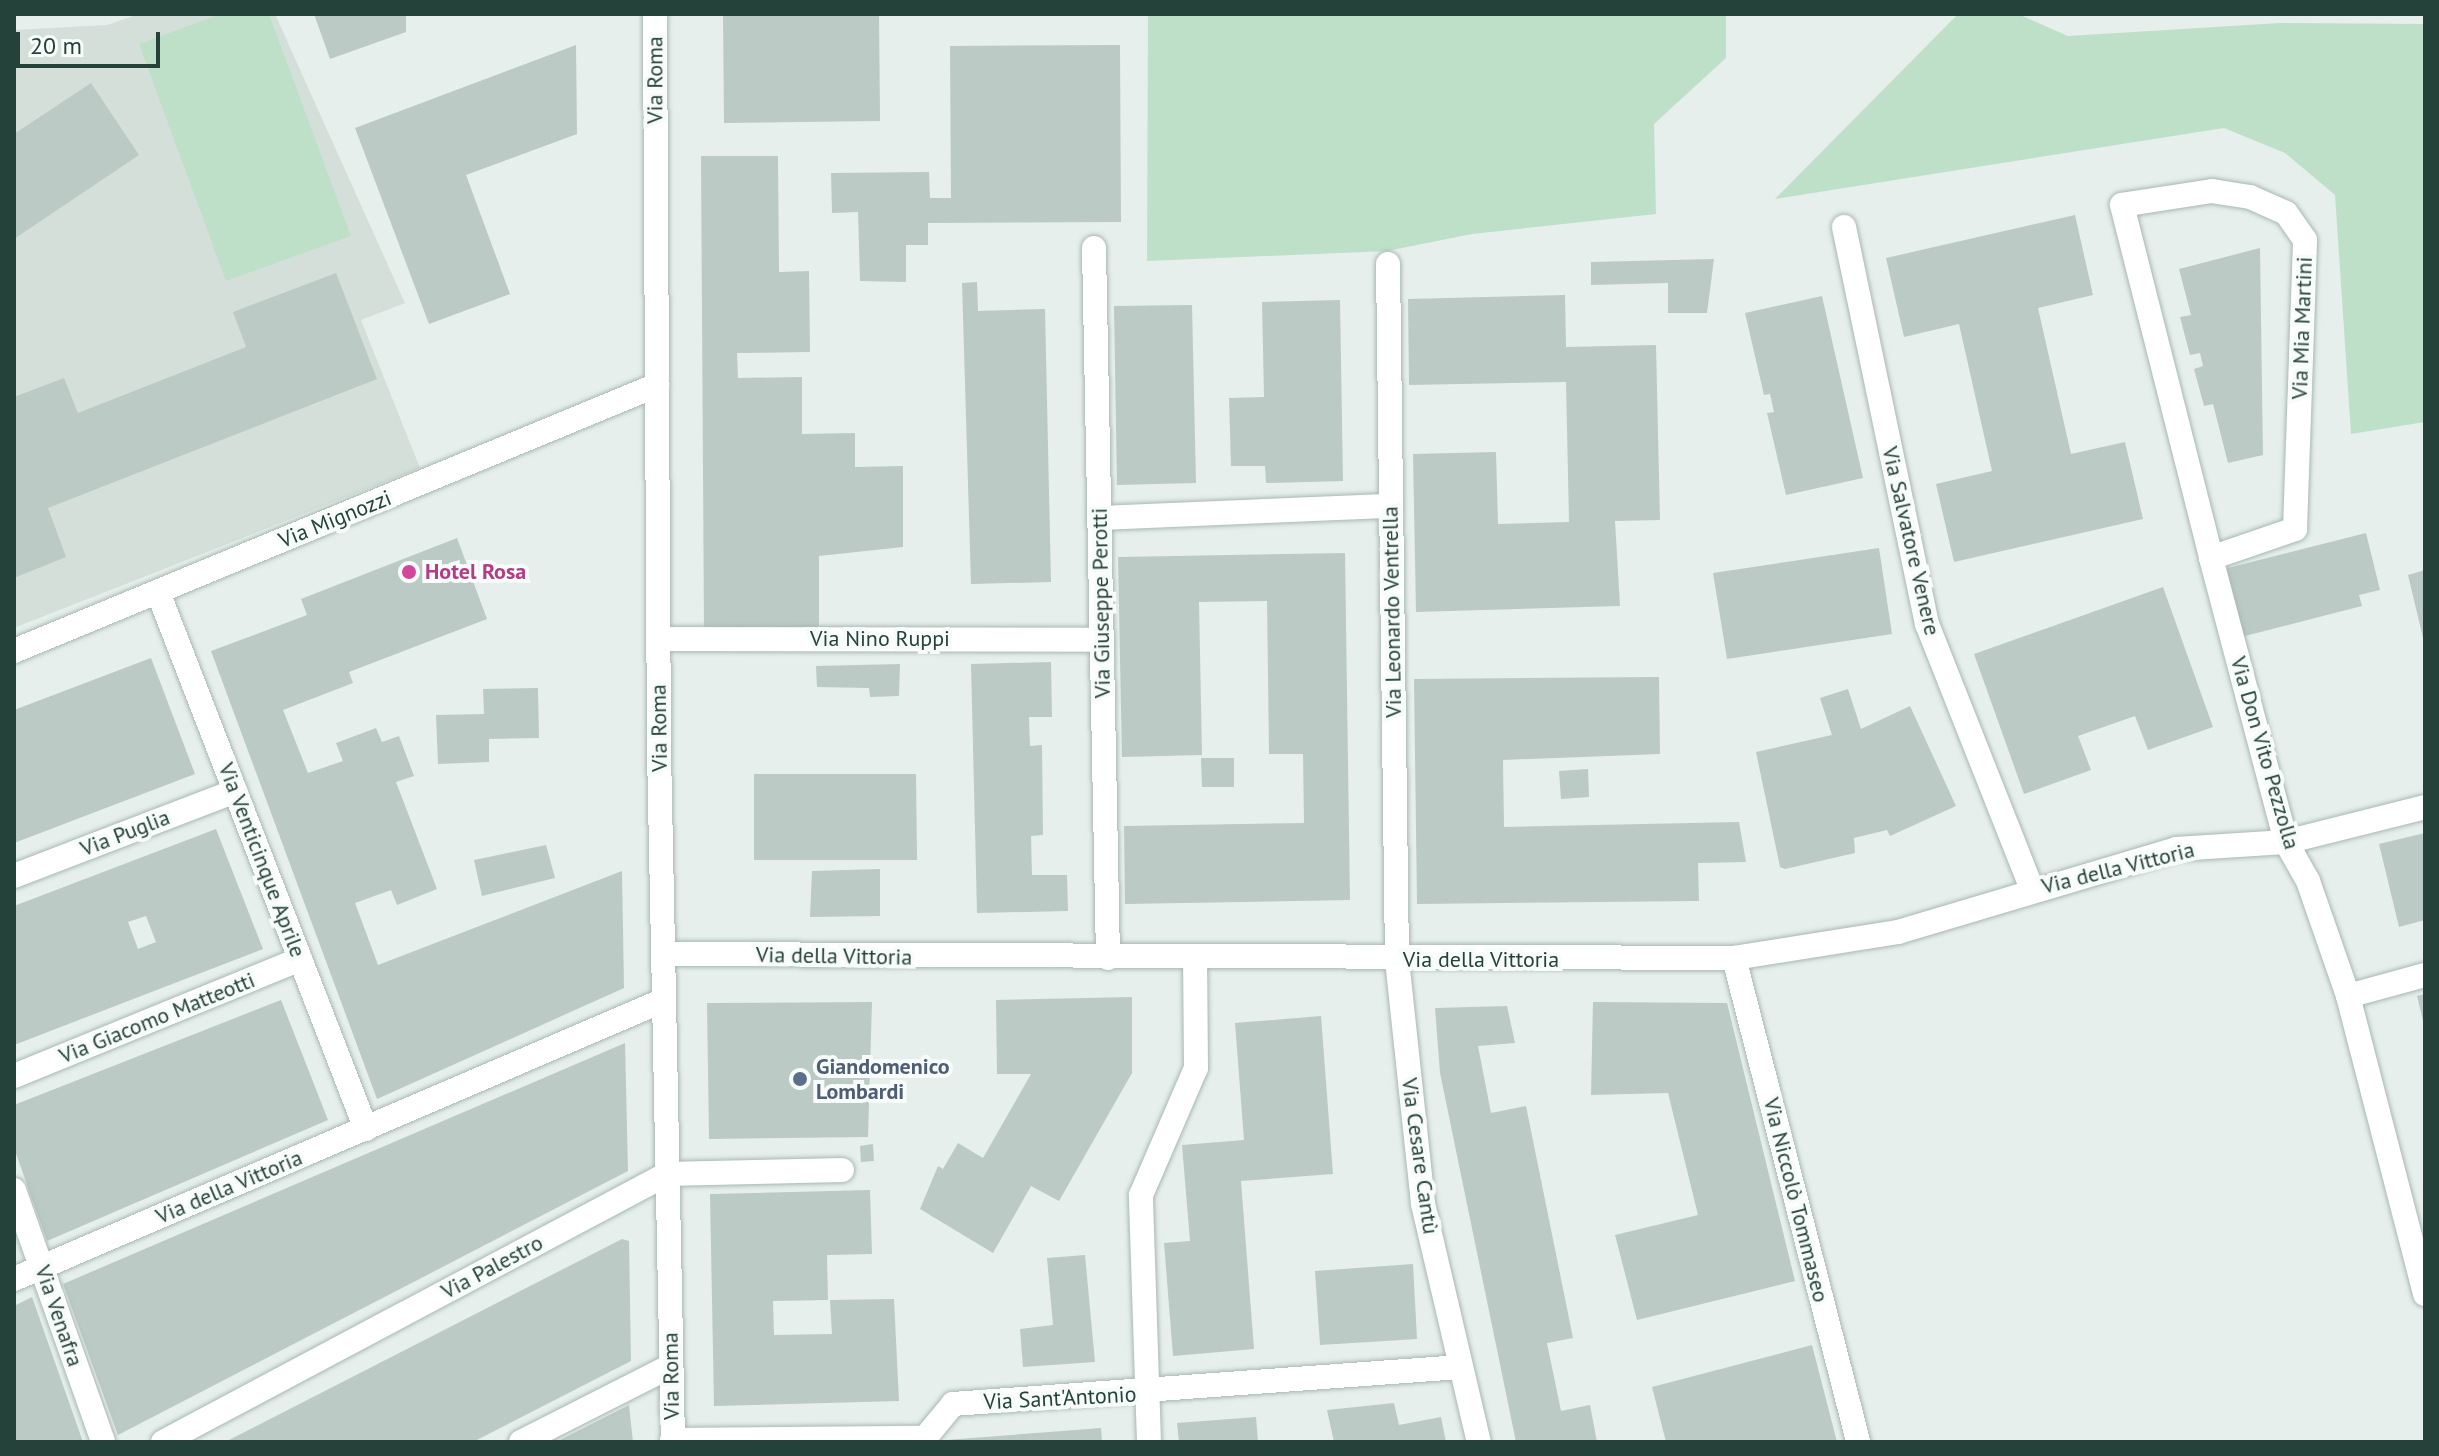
<!DOCTYPE html>
<meta charset="utf-8">
<style>
body{margin:0}
#map{position:relative;width:2439px;height:1456px;overflow:hidden;background:#e6efeb;font-family:"PT Sans",sans-serif}
div>[style]{position:absolute}
[style*='--x']{left:calc(var(--x)*1px);top:calc(var(--y)*1px);width:calc(var(--w)*1px);rotate:calc(var(--a)*1deg)}
.built>*{inset:0;background:#d4dfda}
.green>*{inset:0;background:#bfe0c8}
.building>*{inset:0;background:#bbcac4}
.roads{filter:drop-shadow(0 0 2px #a8b8b2) drop-shadow(0 0 2px #a8b8b2)}
.minor>*{height:24px;margin:-12px;padding:0 12px;transform-origin:12px;border-radius:12px;background:#fff}
.dots>*{width:22px;height:22px;translate:-50% -50%;box-sizing:border-box;border:4px solid #f7fbf9;border-radius:50%}
span{translate:-50% -50%;white-space:nowrap;text-align:center;line-height:1.15;-webkit-text-stroke:8px #f7fbf9;paint-order:stroke}
.street-label{font-size:22px;color:#24423a}
.hotel-label{font-size:22px;color:#b23c85;font-weight:700}
.left{translate:0 -50%;text-align:left}
.service-label{font-size:22px;color:#4e5e75;font-weight:700}
.frame{position:absolute;inset:0;border:16px solid #24423a;pointer-events:none}
.scale{position:absolute;left:16px;top:32px;width:144px;height:36px;box-sizing:border-box;border:4px solid #24423a;border-top:0;padding-left:10px;font-size:24px;line-height:28px;white-space:nowrap;color:#24423a;-webkit-text-stroke:6px #f7fbf9;paint-order:stroke}
</style>
<div id="map">
<div class="built">
<div style="clip-path:polygon(139px 14px,275px 14px,405px 303px,361px 320px,420px 468px,14px 628px,14px 30px,107px 25px)"></div>
</div>
<div class="green">
<div style="clip-path:polygon(221px 14px,269px 14px,351px 236px,226px 281px,139px 44px)"></div>
<div style="clip-path:polygon(1726px 14px,1726px 58px,1654px 124px,1656px 214px,1472px 234px,1387px 251px,1147px 261px,1148px 15px)"></div>
<div style="clip-path:polygon(1958px 14px,2018px 14px,2068px 36px,2280px 23px,2425px 24px,2425px 422px,2351px 434px,2335px 195px,2285px 153px,2224px 128px,1775px 199px)"></div>
</div>
<div class="building">
<div style="clip-path:polygon(314px 14px,406px 14px,406px 32px,330px 59px)"></div>
<div style="clip-path:polygon(723px 14px,879px 14px,880px 121px,724px 123px)"></div>
<div style="clip-path:polygon(576px 45px,577px 134px,466px 175px,510px 294px,429px 324px,355px 128px)"></div>
<div style="clip-path:polygon(1120px 45px,1121px 222px,928px 223px,928px 245px,906px 245px,906px 282px,860px 281px,858px 212px,832px 213px,831px 173px,929px 172px,930px 198px,951px 198px,950px 46px)"></div>
<div style="clip-path:polygon(91px 83px,139px 155px,14px 239px,14px 134px)"></div>
<div style="clip-path:polygon(701px 156px,778px 156px,779px 272px,809px 271px,810px 352px,737px 353px,738px 378px,802px 377px,802px 434px,855px 433px,855px 467px,903px 466px,903px 547px,819px 556px,819px 627px,704px 629px)"></div>
<div style="clip-path:polygon(2075px 215px,2093px 295px,2038px 308px,2071px 454px,2125px 442px,2143px 519px,1954px 562px,1936px 484px,1992px 471px,1959px 324px,1904px 337px,1886px 258px)"></div>
<div style="clip-path:polygon(2260px 248px,2263px 455px,2228px 463px,2213px 404px,2204px 406px,2194px 369px,2203px 366px,2200px 353px,2190px 355px,2180px 317px,2191px 315px,2179px 269px)"></div>
<div style="clip-path:polygon(1714px 259px,1707px 313px,1668px 313px,1668px 283px,1591px 285px,1591px 262px)"></div>
<div style="clip-path:polygon(336px 273px,377px 379px,48px 508px,66px 557px,14px 578px,14px 397px,64px 378px,78px 413px,246px 347px,233px 312px)"></div>
<div style="clip-path:polygon(977px 282px,978px 311px,1045px 309px,1051px 582px,971px 584px,962px 283px)"></div>
<div style="clip-path:polygon(1565px 295px,1566px 347px,1656px 345px,1660px 520px,1615px 521px,1620px 606px,1416px 612px,1413px 454px,1496px 452px,1498px 524px,1569px 522px,1566px 382px,1409px 385px,1408px 299px)"></div>
<div style="clip-path:polygon(1822px 296px,1863px 478px,1786px 495px,1767px 413px,1774px 412px,1770px 394px,1764px 395px,1745px 313px)"></div>
<div style="clip-path:polygon(1340px 300px,1343px 481px,1266px 483px,1265px 466px,1231px 466px,1229px 398px,1264px 397px,1262px 302px)"></div>
<div style="clip-path:polygon(1192px 305px,1196px 483px,1117px 485px,1114px 306px)"></div>
<div style="clip-path:polygon(2366px 533px,2380px 590px,2359px 595px,2362px 606px,2233px 639px,2216px 571px)"></div>
<div style="clip-path:polygon(457px 538px,487px 619px,349px 672px,353px 683px,283px 710px,308px 773px,343px 761px,336px 743px,376px 728px,382px 742px,399px 736px,414px 776px,396px 782px,437px 889px,397px 905px,391px 890px,355px 903px,378px 965px,622px 871px,624px 988px,377px 1099px,211px 651px,307px 615px,301px 599px)"></div>
<div style="clip-path:polygon(1879px 548px,1892px 634px,1727px 659px,1713px 573px)"></div>
<div style="clip-path:polygon(1345px 553px,1350px 900px,1125px 904px,1124px 826px,1304px 823px,1303px 754px,1269px 754px,1267px 601px,1199px 602px,1202px 755px,1122px 757px,1118px 557px)"></div>
<div style="clip-path:polygon(2425px 570px,2425px 642px,2424px 642px,2408px 575px)"></div>
<div style="clip-path:polygon(2163px 587px,2213px 727px,2148px 750px,2135px 716px,2078px 736px,2091px 770px,2024px 794px,1974px 654px)"></div>
<div style="clip-path:polygon(151px 658px,195px 774px,14px 843px,14px 710px)"></div>
<div style="clip-path:polygon(1051px 662px,1052px 717px,1029px 717px,1030px 746px,1042px 745px,1043px 835px,1031px 836px,1032px 875px,1067px 875px,1068px 911px,977px 913px,971px 664px)"></div>
<div style="clip-path:polygon(900px 664px,899px 696px,870px 697px,869px 688px,817px 687px,816px 666px)"></div>
<div style="clip-path:polygon(1659px 677px,1660px 754px,1503px 760px,1504px 827px,1739px 822px,1746px 862px,1698px 863px,1699px 901px,1417px 904px,1414px 679px)"></div>
<div style="clip-path:polygon(538px 688px,539px 738px,489px 739px,489px 762px,438px 764px,436px 715px,484px 714px,483px 689px)"></div>
<div style="clip-path:polygon(1848px 689px,1861px 729px,1910px 706px,1956px 806px,1890px 836px,1887px 830px,1854px 838px,1855px 853px,1785px 869px,1780px 867px,1756px 752px,1832px 735px,1820px 698px)"></div>
<div style="clip-path:polygon(1201px 758px,1234px 758px,1234px 787px,1202px 787px)"></div>
<div style="clip-path:polygon(1588px 769px,1589px 797px,1561px 799px,1559px 771px)"></div>
<div style="clip-path:polygon(754px 774px,916px 774px,917px 860px,754px 860px)"></div>
<div style="clip-path:polygon(evenodd,216px 829px,263px 949px,14px 1045px,14px 906px,216px 829px,146px 916px,156px 942px,138px 949px,128px 922px,146px 916px)"></div>
<div style="clip-path:polygon(2425px 833px,2425px 920px,2399px 927px,2379px 844px)"></div>
<div style="clip-path:polygon(546px 845px,555px 878px,482px 896px,474px 860px)"></div>
<div style="clip-path:polygon(880px 869px,880px 916px,810px 917px,812px 871px)"></div>
<div style="clip-path:polygon(2425px 994px,2425px 1025px,2424px 1025px,2417px 996px)"></div>
<div style="clip-path:polygon(1132px 997px,1132px 1073px,1059px 1201px,1031px 1186px,993px 1253px,920px 1209px,938px 1166px,943px 1169px,958px 1143px,983px 1158px,1031px 1074px,997px 1074px,996px 1000px)"></div>
<div style="clip-path:polygon(281px 1000px,328px 1120px,47px 1241px,14px 1148px,14px 1105px)"></div>
<div style="clip-path:polygon(872px 1002px,868px 1137px,709px 1139px,707px 1003px)"></div>
<div style="clip-path:polygon(1593px 1002px,1727px 1003px,1795px 1281px,1637px 1320px,1615px 1235px,1698px 1215px,1668px 1093px,1591px 1095px)"></div>
<div style="clip-path:polygon(1507px 1006px,1515px 1043px,1478px 1046px,1491px 1113px,1526px 1106px,1573px 1338px,1547px 1343px,1561px 1411px,1590px 1405px,1597px 1442px,1516px 1442px,1440px 1073px,1435px 1008px)"></div>
<div style="clip-path:polygon(1321px 1016px,1333px 1174px,1241px 1181px,1254px 1349px,1173px 1356px,1164px 1243px,1190px 1241px,1182px 1145px,1244px 1140px,1235px 1023px)"></div>
<div style="clip-path:polygon(625px 1043px,628px 1171px,118px 1435px,63px 1284px)"></div>
<div style="clip-path:polygon(873px 1144px,874px 1161px,861px 1162px,860px 1146px)"></div>
<div style="clip-path:polygon(870px 1190px,872px 1254px,827px 1255px,828px 1300px,773px 1301px,774px 1335px,832px 1334px,830px 1300px,894px 1299px,899px 1401px,714px 1406px,710px 1194px)"></div>
<div style="clip-path:polygon(622px 1239px,629px 1241px,631px 1361px,473px 1442px,225px 1442px)"></div>
<div style="clip-path:polygon(1085px 1255px,1095px 1362px,1023px 1367px,1020px 1329px,1053px 1325px,1047px 1258px)"></div>
<div style="clip-path:polygon(1413px 1264px,1417px 1339px,1320px 1345px,1315px 1271px)"></div>
<div style="clip-path:polygon(32px 1297px,83px 1442px,14px 1442px,14px 1306px)"></div>
<div style="clip-path:polygon(1812px 1345px,1837px 1442px,1666px 1442px,1652px 1387px)"></div>
<div style="clip-path:polygon(1394px 1403px,1399px 1425px,1441px 1417px,1446px 1442px,1334px 1442px,1327px 1410px)"></div>
<div style="clip-path:polygon(629px 1405px,633px 1442px,556px 1442px)"></div>
<div style="clip-path:polygon(1256px 1417px,1258px 1442px,1179px 1442px,1177px 1423px)"></div>
<div style="clip-path:polygon(1101px 1428px,1102px 1442px,947px 1442px,946px 1440px)"></div>
</div>
<div class="roads">
<div class="minor">
<div style="--x:655;--y:14;--w:736;--a:89.69"></div>
<div style="--x:659;--y:750;--w:692;--a:88.84"></div>
<div style="--x:1844;--y:227;--w:406;--a:78.2"></div>
<div style="--x:1927;--y:624;--w:285;--a:68.4"></div>
<div style="--x:1094;--y:248;--w:710;--a:88.87"></div>
<div style="--x:1388;--y:264;--w:696;--a:89.26"></div>
<div style="--x:1397;--y:960;--w:245;--a:83.9"></div>
<div style="--x:1423;--y:1204;--w:244;--a:76.8"></div>
<div style="--x:1100;--y:518;--w:291;--a:-2.4"></div>
<div style="--x:2211;--y:558;--w:89;--a:-19"></div>
<div style="--x:2295;--y:529;--w:289;--a:-88"></div>
<div style="--x:2305;--y:240;--w:33;--a:-125"></div>
<div style="--x:2286;--y:213;--w:39;--a:-156"></div>
<div style="--x:2250;--y:197;--w:38;--a:-171"></div>
<div style="--x:2212;--y:191;--w:91;--a:171.2"></div>
<div style="--x:2122;--y:205;--w:364;--a:75.8"></div>
<div style="--x:2211;--y:558;--w:294;--a:75.2"></div>
<div style="--x:2286;--y:842;--w:45;--a:60.6"></div>
<div style="--x:2308;--y:881;--w:122;--a:70.8"></div>
<div style="--x:2348;--y:996;--w:308;--a:75.5"></div>
<div style="--x:158;--y:592;--w:576;--a:68.83"></div>
<div style="--x:658;--y:639;--w:444;--a:0.1"></div>
<div style="--x:14;--y:651;--w:696;--a:-22.47"></div>
<div style="--x:14;--y:876;--w:237;--a:-21"></div>
<div style="--x:663;--y:954;--w:1071;--a:0.21"></div>
<div style="--x:1734;--y:958;--w:166;--a:-9"></div>
<div style="--x:1898;--y:932;--w:290;--a:-16.6"></div>
<div style="--x:2176;--y:849;--w:110;--a:-3.6"></div>
<div style="--x:2286;--y:842;--w:143;--a:-14.1"></div>
<div style="--x:1734;--y:958;--w:500;--a:75.6"></div>
<div style="--x:2348;--y:996;--w:80;--a:-15.3"></div>
<div style="--x:14;--y:1076;--w:309;--a:-22.2"></div>
<div style="--x:14;--y:1190;--w:267;--a:70.5"></div>
<div style="--x:14;--y:1279;--w:707;--a:-23.23"></div>
<div style="--x:672;--y:1440;--w:253;--a:-0.5"></div>
<div style="--x:925;--y:1438;--w:44;--a:-50.5"></div>
<div style="--x:953;--y:1404;--w:509;--a:-4.17"></div>
<div style="--x:163;--y:1442;--w:571;--a:-28"></div>
<div style="--x:667;--y:1174;--w:175;--a:-1.3"></div>
<div style="--x:521;--y:1442;--w:168;--a:-26.9"></div>
<div style="--x:1149;--y:1442;--w:247;--a:-91.9"></div>
<div style="--x:1141;--y:1195;--w:138;--a:-66.6"></div>
<div style="--x:1196;--y:1068;--w:110;--a:-90.5"></div>
</div>
</div>
<div class="dots">
<div style="left:409px;top:572px;background:#d1479c"></div>
<div style="left:800px;top:1079px;background:#5c6f8a"></div>
</div>
<div class="street-label">
<span style="left:655px;top:80px;rotate:-90deg">Via Roma</span>
<span style="left:2302px;top:328px;rotate:-88deg">Via Mia Martini</span>
<span style="left:335px;top:519px;rotate:-22deg">Via Mignozzi</span>
<span style="left:1911px;top:541px;rotate:77deg">Via Salvatore Venere</span>
<span style="left:1101px;top:603px;rotate:-91deg">Via Giuseppe Perotti</span>
<span style="left:1392px;top:612px;rotate:-91deg">Via Leonardo Ventrella</span>
<span style="left:880px;top:639px">Via Nino Ruppi</span>
<span style="left:659px;top:728px;rotate:-91deg">Via Roma</span>
<span style="left:2265px;top:753px;rotate:74deg">Via Don Vito Pezzolla</span>
<span style="left:125px;top:833px;rotate:-21deg">Via Puglia</span>
<span style="left:262px;top:860px;rotate:69deg">Via Venticinque Aprile</span>
<span style="left:2118px;top:868px;rotate:-14deg">Via della Vittoria</span>
<span style="left:834px;top:956px;rotate:1deg">Via della Vittoria</span>
<span style="left:1481px;top:960px">Via della Vittoria</span>
<span style="left:157px;top:1018px;rotate:-22deg">Via Giacomo Matteotti</span>
<span style="left:1420px;top:1156px;rotate:82deg">Via Cesare Cantù</span>
<span style="left:229px;top:1187px;rotate:-23deg">Via della Vittoria</span>
<span style="left:1796px;top:1200px;rotate:76deg">Via Niccolò Tommaseo</span>
<span style="left:492px;top:1267px;rotate:-28deg">Via Palestro</span>
<span style="left:59px;top:1316px;rotate:71deg">Via Venafra</span>
<span style="left:671px;top:1376px;rotate:-91deg">Via Roma</span>
<span style="left:1060px;top:1398px;rotate:-3deg">Via Sant'Antonio</span>
</div>
<div class="hotel-label">
<span class="left" style="left:425px;top:572px">Hotel Rosa</span>
</div>
<div class="service-label">
<span class="left" style="left:816px;top:1079px">Giandomenico<br>Lombardi</span>
</div>
<div class="frame"></div>
<div class="scale">20 m</div>
</div>
